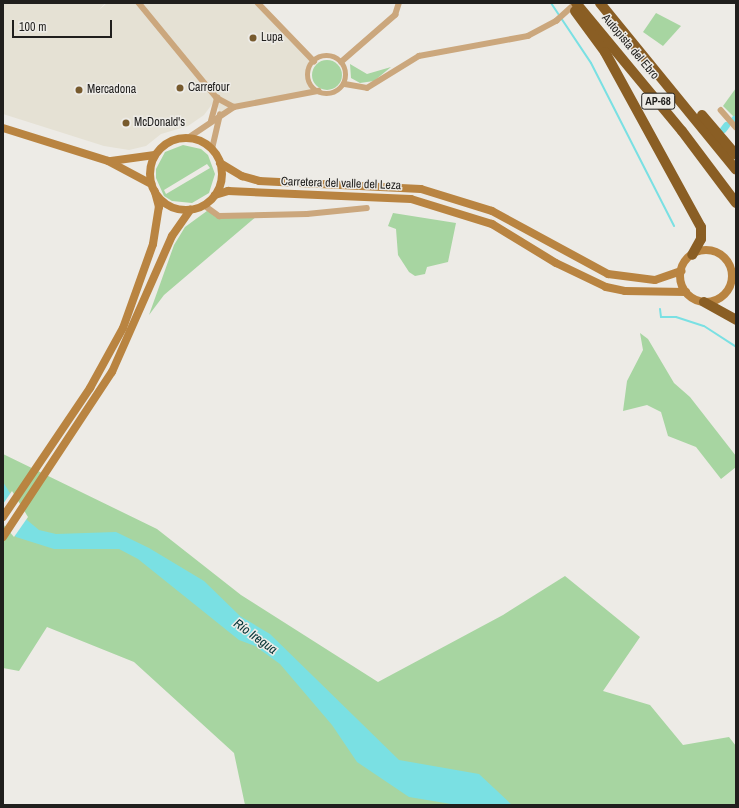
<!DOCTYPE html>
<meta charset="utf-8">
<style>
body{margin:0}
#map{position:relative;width:739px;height:808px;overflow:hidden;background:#edebe6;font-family:"Archivo Narrow",sans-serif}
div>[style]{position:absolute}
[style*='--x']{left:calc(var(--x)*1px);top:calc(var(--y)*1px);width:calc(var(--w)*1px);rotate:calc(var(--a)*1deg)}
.built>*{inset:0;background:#e5e1d4}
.green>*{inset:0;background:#a7d5a1}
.round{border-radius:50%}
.water>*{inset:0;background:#7ae0e3}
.pier>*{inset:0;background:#edebe6}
.stream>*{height:2px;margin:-1px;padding:0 1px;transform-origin:1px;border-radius:1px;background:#7ae0e3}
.canal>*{height:7px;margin:-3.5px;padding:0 3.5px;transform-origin:3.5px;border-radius:3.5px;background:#7ae0e3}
.minor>*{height:5.5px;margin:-2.75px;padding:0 2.75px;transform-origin:2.75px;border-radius:2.75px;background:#cba77d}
.minor>.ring{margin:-2.75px;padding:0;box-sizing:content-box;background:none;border:5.5px solid #cba77d;border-radius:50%}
.secondary>*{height:8px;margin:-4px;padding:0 4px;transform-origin:4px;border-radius:4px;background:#b98441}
.secondary>.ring{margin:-4px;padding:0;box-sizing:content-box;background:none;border:8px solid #b98441;border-radius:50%}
.motorway>*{height:10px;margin:-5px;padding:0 5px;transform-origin:5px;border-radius:5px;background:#8a5e24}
.dots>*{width:11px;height:11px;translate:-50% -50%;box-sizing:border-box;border:2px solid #edebe6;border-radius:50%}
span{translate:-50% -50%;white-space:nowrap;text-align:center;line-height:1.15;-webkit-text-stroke:3px #edebe6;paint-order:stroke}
.shield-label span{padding:1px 3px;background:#edebe6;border:1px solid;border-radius:3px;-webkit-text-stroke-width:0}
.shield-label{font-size:11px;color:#201f1d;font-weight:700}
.poi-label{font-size:12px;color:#201f1d}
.left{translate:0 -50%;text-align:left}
.street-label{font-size:12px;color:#201f1d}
.water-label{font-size:13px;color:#003133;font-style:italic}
.frame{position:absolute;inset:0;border:4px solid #201f1d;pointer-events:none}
.scale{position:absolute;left:12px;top:20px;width:100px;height:18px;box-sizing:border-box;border:2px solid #201f1d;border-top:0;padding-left:5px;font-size:12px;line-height:14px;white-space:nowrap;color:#201f1d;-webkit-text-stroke:3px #edebe6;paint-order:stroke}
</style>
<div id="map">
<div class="built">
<div style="clip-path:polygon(3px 3px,105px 3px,99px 10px,107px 3px,258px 3px,314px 61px,309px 77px,313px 88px,311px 92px,246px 105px,220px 115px,216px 99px,204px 115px,188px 126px,161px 134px,146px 146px,129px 150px,104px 146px,3px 114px)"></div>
</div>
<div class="green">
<div style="clip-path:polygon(656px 13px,681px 26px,663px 46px,643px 32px)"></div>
<div class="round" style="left:312px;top:60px;width:30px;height:30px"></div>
<div style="clip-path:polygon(350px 64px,367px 74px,391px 67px,374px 81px,360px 83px,351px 78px)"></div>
<div style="clip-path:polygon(736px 88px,736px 119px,723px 106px)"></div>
<div style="clip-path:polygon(evenodd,183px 145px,201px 149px,208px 155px,215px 174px,209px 193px,192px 203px,172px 201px,164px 196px,156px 178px,156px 169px,165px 152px,183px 145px,207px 164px,210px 168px,166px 194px,164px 190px,207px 164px)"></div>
<div style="clip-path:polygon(211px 208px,221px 216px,258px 215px,164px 295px,149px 315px,174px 245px,185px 227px)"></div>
<div style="clip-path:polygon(393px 213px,456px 223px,448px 262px,427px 267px,425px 274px,415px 276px,409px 272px,398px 255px,396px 229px,388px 226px)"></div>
<div style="clip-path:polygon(640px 333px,648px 339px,674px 383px,690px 397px,736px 456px,736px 467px,721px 479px,696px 447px,668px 436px,661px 412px,647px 405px,623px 411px,627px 381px,643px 350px)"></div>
<div style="clip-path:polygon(3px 454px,157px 529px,241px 595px,378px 682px,503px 615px,565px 576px,640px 637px,603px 691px,650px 705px,683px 745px,729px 737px,736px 746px,736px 805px,245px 805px,234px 753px,134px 662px,47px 627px,19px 671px,3px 668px)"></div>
</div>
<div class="water">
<div style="clip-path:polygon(3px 482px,27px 520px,39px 530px,56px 534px,116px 532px,149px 548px,204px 581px,240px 616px,270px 634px,399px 760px,479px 774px,512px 805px,457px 805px,409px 797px,357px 762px,332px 725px,280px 664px,255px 646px,239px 640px,138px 559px,119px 549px,54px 549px,16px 537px,3px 521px)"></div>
</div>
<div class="pier">
<div style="clip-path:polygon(12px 491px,28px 517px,14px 537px,3px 524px,3px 504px)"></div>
</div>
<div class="stream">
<div style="--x:551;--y:3;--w:72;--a:56.3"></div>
<div style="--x:591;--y:63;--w:183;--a:63"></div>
<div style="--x:660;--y:309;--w:8;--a:83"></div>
<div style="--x:661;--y:317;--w:15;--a:0"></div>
<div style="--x:676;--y:317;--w:29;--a:18"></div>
<div style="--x:704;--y:326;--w:38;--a:33"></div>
</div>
<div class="canal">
<div style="--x:734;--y:119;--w:3;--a:45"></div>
<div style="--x:723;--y:129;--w:5;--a:-53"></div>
</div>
<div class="minor">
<div style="--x:139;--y:3;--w:123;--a:50.6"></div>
<div style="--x:258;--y:3;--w:81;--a:46"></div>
<div class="ring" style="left:308px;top:56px;width:32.5px;height:32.5px"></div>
<div style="--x:341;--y:62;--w:72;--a:-41"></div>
<div style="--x:395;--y:15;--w:13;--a:-72"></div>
<div style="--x:345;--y:84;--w:22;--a:10"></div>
<div style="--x:367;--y:88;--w:61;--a:-31.6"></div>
<div style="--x:419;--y:56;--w:111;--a:-10.4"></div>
<div style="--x:528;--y:36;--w:32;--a:-28"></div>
<div style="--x:556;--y:21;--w:27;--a:-42"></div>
<div style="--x:721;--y:110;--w:23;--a:49"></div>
<div style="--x:211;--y:121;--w:24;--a:-75"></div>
<div style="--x:217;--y:98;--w:19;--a:28"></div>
<div style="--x:188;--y:138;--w:55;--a:-34"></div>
<div style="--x:234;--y:107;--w:86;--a:-10.8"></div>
<div style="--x:212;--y:149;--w:35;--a:-77"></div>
<div style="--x:204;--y:205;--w:19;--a:36"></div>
<div style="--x:219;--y:216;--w:88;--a:-1.3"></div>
<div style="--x:307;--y:214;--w:60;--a:-5.7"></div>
</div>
<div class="secondary">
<div style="--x:3;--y:128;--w:110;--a:17.4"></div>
<div style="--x:108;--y:161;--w:49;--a:28.1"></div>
<div class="ring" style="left:150px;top:138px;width:64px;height:64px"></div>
<div style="--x:111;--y:161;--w:44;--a:-7.8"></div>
<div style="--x:220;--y:163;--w:26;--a:31"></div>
<div style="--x:242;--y:176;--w:18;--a:16"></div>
<div style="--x:259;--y:181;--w:162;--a:2.8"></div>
<div style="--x:421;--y:189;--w:74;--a:17.2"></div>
<div style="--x:492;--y:211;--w:132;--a:28.5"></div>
<div style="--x:608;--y:274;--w:47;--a:7.3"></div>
<div style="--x:655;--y:280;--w:28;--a:-19"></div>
<div style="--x:215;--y:195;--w:14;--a:-17"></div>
<div style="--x:228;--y:191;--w:183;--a:2.5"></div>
<div style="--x:411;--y:199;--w:85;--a:17.2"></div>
<div style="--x:492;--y:224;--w:75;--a:31.4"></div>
<div style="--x:556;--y:263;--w:55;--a:25.6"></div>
<div style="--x:606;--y:287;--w:19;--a:12"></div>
<div style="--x:625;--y:291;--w:61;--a:0.9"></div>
<div class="ring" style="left:680px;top:250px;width:44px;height:44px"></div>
<div style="--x:3;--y:517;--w:156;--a:-56"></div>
<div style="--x:90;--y:388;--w:68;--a:-61.2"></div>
<div style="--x:123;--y:328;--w:89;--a:-70.3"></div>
<div style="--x:153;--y:244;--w:37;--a:-81"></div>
<div style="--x:159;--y:207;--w:16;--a:-105"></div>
<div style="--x:3;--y:537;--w:198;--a:-56.6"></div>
<div style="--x:112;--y:372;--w:149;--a:-66.2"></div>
<div style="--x:172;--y:236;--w:32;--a:-55"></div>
</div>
<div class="motorway">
<div style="--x:576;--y:3;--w:166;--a:50.4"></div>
<div style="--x:682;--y:131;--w:90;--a:53.1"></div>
<div style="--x:600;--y:3;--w:215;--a:50.8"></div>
<div style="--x:575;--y:11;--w:51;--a:53.8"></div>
<div style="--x:605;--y:52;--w:200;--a:61.3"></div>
<div style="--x:701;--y:227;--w:12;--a:90"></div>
<div style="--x:701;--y:239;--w:18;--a:119"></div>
<div style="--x:702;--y:115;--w:52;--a:49.6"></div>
<div style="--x:704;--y:302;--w:37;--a:29"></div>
</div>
<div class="dots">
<div style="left:253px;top:38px;background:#775a2d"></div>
<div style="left:180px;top:88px;background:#775a2d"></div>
<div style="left:79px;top:90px;background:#775a2d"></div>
<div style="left:126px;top:123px;background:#775a2d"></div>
</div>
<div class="shield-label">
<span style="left:658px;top:101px">AP-68</span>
</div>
<div class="poi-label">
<span class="left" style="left:261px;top:38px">Lupa</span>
<span class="left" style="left:188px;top:88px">Carrefour</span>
<span class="left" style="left:87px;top:90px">Mercadona</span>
<span class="left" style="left:134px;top:123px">McDonald's</span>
</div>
<div class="street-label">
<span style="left:630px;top:47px;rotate:50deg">Autopista del Ebro</span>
<span style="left:341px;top:184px;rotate:2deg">Carretera del valle del Leza</span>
</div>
<div class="water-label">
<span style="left:255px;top:637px;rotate:36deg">Río Iregua</span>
</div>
<div class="frame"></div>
<div class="scale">100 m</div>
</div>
